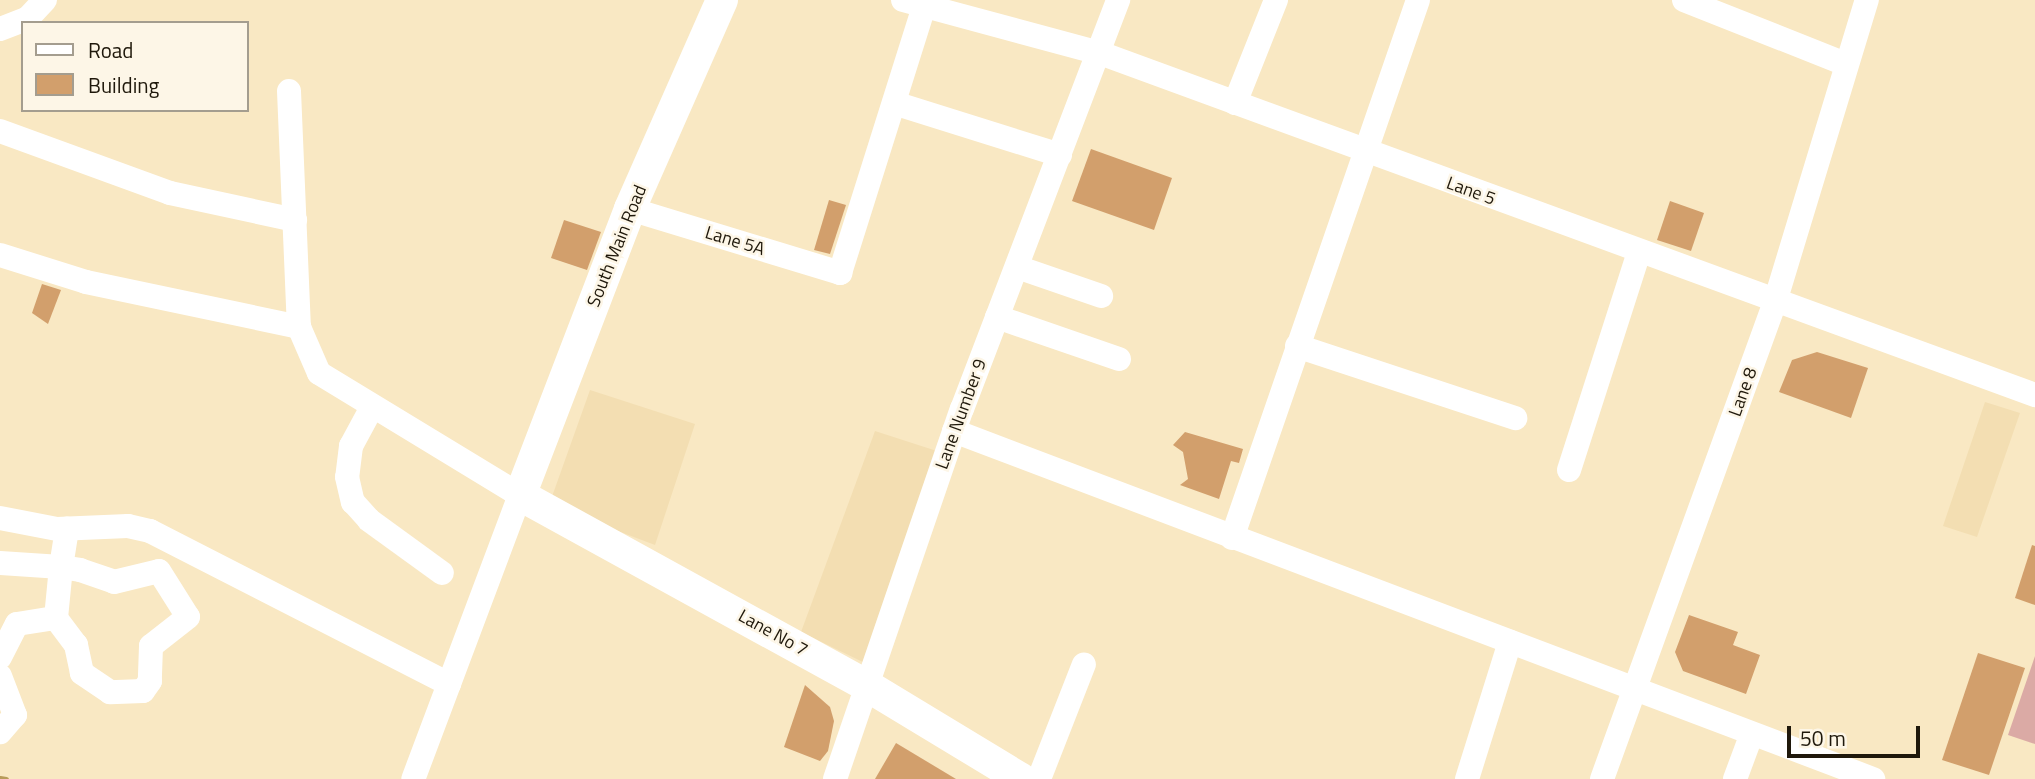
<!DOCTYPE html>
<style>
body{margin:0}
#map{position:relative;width:2035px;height:779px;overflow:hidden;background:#f9e8c3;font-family:"Titillium Web",sans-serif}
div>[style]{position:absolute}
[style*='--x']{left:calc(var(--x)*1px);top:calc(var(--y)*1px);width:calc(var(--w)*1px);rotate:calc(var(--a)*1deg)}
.built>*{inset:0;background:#f3deb2}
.green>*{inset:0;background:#dbaaa5}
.stream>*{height:5px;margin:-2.5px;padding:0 2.5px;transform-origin:2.5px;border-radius:2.5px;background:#b89b5a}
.building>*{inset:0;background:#d29f6c}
.minor>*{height:24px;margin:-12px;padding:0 12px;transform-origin:12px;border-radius:12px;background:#fff}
.major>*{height:32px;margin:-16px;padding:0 16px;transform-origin:16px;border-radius:16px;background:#fff}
span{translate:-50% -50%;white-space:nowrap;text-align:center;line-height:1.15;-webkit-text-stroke:5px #fdf6e7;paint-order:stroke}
.street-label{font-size:18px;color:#1f180b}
.legend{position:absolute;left:21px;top:21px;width:228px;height:91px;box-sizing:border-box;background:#fdf6e7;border:2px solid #a49d8f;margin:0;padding:9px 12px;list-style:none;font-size:21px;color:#1f180b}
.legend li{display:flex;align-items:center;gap:14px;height:35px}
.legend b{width:35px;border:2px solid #a49d8f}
.scale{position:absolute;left:1787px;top:726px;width:133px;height:32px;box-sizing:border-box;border:4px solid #1f180b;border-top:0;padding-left:9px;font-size:21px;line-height:24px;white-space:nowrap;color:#1f180b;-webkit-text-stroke:5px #fdf6e7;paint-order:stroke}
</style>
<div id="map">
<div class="built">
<div style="clip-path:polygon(590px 390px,695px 424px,655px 545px,549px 505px)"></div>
<div style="clip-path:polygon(1985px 402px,2020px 413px,1977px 537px,1943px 526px)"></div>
<div style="clip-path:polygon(875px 431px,943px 453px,869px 665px,801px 632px)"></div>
</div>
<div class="green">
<div style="clip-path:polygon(2035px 656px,2035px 744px,2008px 735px)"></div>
</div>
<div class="stream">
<div style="--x:0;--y:778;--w:6;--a:9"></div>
</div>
<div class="building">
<div style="clip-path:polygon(1091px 149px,1172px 178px,1154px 230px,1072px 201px)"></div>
<div style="clip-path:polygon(829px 200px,846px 205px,830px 254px,814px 250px)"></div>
<div style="clip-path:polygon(1670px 201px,1704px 213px,1691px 251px,1657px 240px)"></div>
<div style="clip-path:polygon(564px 220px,601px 232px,587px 270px,551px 258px)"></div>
<div style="clip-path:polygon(42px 284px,61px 290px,48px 324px,32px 313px)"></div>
<div style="clip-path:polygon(1817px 352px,1868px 368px,1851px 418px,1779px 392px,1792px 360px)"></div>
<div style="clip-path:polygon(1185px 432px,1243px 449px,1239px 463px,1231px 461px,1219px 499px,1180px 485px,1188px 479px,1183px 452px,1173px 445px)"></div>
<div style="clip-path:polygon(2032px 545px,2035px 546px,2035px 605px,2015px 598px)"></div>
<div style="clip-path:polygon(1689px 615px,1738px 632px,1733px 645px,1760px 655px,1746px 694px,1683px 671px,1675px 652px)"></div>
<div style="clip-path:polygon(1978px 653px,2025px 668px,1989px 775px,1942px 760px)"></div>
<div style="clip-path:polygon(805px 685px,830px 707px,834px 721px,828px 751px,820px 761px,784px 747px)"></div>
<div style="clip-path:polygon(896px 743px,956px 779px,875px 779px)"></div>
</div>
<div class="minor">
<div style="--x:903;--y:0;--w:204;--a:15.1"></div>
<div style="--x:1100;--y:53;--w:996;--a:20.09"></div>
<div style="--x:1684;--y:0;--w:174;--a:21.6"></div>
<div style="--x:0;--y:29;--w:30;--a:-21"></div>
<div style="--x:28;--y:18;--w:25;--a:-47"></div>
<div style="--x:289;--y:91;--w:236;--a:87.6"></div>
<div style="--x:299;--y:327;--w:50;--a:66.5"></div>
<div style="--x:319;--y:373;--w:235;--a:31.3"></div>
<div style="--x:520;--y:495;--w:303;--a:110.6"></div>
<div style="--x:894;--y:103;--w:174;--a:17.4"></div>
<div style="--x:1235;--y:103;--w:111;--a:-68.3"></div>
<div style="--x:0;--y:131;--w:181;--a:20"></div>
<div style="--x:170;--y:193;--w:128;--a:12.2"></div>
<div style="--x:630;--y:209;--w:220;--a:16.9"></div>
<div style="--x:840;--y:273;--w:280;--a:-72.5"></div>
<div style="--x:0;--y:255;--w:90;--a:17.4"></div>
<div style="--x:86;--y:282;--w:218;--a:11.9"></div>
<div style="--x:1017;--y:267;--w:89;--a:19"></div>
<div style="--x:997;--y:317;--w:129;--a:19"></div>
<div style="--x:1297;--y:346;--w:230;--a:18.3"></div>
<div style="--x:371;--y:409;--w:42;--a:118.4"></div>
<div style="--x:351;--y:446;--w:31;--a:97"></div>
<div style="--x:347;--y:477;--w:26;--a:77"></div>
<div style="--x:353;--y:502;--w:24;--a:48"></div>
<div style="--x:369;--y:520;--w:90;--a:36"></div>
<div style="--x:954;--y:431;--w:983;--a:20.74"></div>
<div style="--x:1569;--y:470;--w:229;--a:-72.2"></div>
<div style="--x:0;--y:518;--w:58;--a:10.9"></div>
<div style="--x:57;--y:529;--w:71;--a:-2.4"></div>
<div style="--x:128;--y:526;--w:23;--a:13"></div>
<div style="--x:150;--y:531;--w:336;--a:27.1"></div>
<div style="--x:1232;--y:538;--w:569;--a:-70.93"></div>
<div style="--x:0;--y:563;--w:61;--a:3.8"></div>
<div style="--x:61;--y:567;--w:19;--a:9"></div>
<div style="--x:80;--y:570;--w:36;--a:19"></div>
<div style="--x:114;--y:582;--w:46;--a:-13.7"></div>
<div style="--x:159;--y:571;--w:54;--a:57.8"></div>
<div style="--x:188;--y:617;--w:47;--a:141.9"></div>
<div style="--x:151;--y:646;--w:35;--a:92"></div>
<div style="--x:150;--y:681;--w:12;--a:125"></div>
<div style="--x:143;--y:691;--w:33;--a:178"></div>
<div style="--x:110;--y:692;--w:34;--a:-146"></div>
<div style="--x:82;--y:673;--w:29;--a:-102"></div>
<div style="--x:76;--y:645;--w:34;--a:-127"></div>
<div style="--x:56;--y:618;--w:51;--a:-84.4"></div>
<div style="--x:61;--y:567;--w:39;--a:-81"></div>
<div style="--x:0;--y:657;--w:37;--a:-63"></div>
<div style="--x:17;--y:624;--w:39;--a:-9"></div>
<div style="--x:0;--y:676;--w:42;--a:69"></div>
<div style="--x:15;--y:715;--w:23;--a:131"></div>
<div style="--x:835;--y:779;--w:391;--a:-71.1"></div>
<div style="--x:962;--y:409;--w:438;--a:-69.1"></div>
<div style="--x:1039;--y:779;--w:123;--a:-68.6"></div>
<div style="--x:1467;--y:779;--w:144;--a:-72.6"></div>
<div style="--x:1602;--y:779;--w:507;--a:-70.07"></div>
<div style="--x:1775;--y:302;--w:316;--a:-73.1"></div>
<div style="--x:1735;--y:779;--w:46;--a:-69.6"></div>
</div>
<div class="major">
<div style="--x:722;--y:0;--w:228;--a:113.8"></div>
<div style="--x:630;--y:209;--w:306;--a:111"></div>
<div style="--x:520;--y:495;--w:395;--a:28.8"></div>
<div style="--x:866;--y:685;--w:181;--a:31.2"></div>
</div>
<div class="street-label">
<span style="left:1471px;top:191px;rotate:20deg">Lane 5</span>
<span style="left:735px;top:241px;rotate:17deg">Lane 5A</span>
<span style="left:617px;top:246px;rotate:-68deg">South Main Road</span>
<span style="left:1743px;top:392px;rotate:-70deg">Lane 8</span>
<span style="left:961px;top:414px;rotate:-70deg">Lane Number 9</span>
<span style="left:773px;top:633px;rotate:29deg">Lane No 7</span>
</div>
<ul class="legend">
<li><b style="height:9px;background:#fff"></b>Road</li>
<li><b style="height:19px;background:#d29f6c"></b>Building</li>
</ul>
<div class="scale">50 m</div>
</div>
